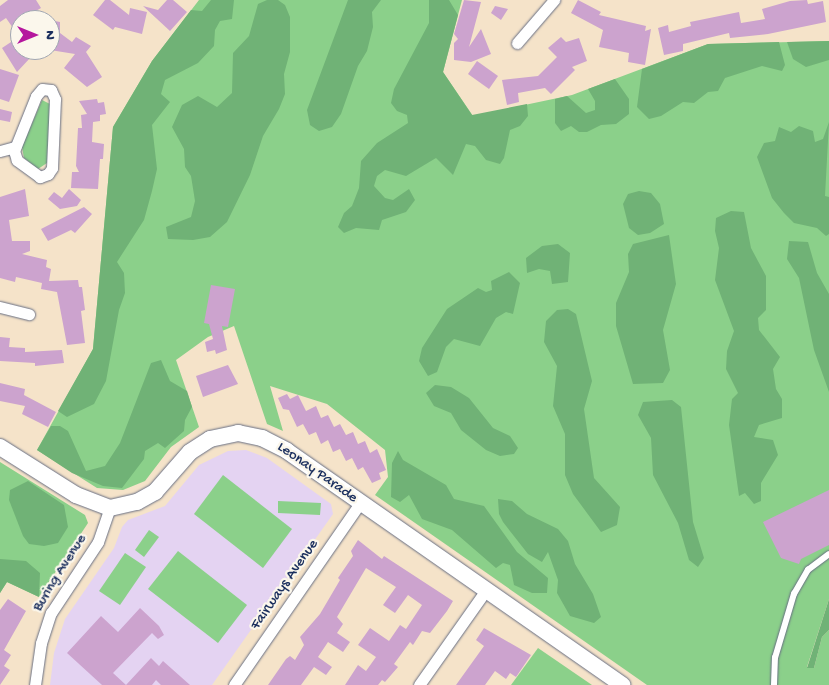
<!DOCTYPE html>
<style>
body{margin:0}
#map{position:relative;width:829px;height:685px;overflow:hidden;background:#f5e3c9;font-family:"Gochi Hand",sans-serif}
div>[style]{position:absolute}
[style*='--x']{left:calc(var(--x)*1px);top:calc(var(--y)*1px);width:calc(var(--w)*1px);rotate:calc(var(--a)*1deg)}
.built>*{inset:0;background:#e4d3f2}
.green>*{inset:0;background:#8bd08a}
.forest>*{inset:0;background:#70b276}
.building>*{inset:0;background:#cca3ce}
.roads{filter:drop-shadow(0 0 1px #676e83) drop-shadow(0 0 1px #676e83)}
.lane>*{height:5.5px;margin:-2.75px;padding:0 2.75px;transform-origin:2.75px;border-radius:2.75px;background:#fff}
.street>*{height:11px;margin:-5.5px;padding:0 5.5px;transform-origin:5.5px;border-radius:5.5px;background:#fff}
.secondary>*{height:16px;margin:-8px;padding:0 8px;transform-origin:8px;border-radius:8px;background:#fff}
span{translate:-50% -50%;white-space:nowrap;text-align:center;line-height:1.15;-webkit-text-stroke:4.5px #fbf7ec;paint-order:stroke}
.street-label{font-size:15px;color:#1b2f5e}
.north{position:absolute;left:10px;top:10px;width:50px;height:50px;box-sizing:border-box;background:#fbf7ec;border:1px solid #a1a7b3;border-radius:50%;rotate:90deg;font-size:14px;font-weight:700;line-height:20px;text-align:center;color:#1b2f5e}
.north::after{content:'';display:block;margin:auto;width:18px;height:22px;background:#b5179e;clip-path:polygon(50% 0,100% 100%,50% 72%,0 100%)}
</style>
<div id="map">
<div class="built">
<div style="clip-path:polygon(228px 451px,246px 450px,267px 458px,331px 504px,333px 514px,212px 685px,50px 685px,54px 653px,65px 619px,114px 548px,122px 527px,128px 520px,165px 506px,199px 465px)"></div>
</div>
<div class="green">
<div style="clip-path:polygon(199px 0,462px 0,443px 72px,473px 116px,572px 95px,708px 44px,829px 41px,829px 599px,807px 667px,814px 668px,822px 637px,829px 630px,829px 685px,647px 685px,375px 495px,388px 477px,385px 450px,327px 404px,270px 386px,283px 431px,267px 424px,234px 326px,208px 337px,176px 360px,199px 427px,171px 447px,145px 481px,123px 490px,97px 488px,37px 450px,93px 349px,113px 127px,152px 61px)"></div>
<div style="clip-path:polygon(42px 100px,50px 104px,47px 163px,38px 169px,24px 158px,22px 147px)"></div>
<div style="clip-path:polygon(0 462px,85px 515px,88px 523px,39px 597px,7px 582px,0 593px)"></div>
<div style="clip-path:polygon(223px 475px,292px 529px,263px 568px,194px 514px)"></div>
<div style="clip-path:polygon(278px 501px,321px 503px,320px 515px,278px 513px)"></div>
<div style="clip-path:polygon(149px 530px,159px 537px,144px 557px,135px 550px)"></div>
<div style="clip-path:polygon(178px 551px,247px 605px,218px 643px,148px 589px)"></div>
<div style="clip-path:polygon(125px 553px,146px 567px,120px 605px,99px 591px)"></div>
<div style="clip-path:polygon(538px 648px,592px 685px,511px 685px)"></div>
</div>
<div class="forest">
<div style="clip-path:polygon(211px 0,234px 0,232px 19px,220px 21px,215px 30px,214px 46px,198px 63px,165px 80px,161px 94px,170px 102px,152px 125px,157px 169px,152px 191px,144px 220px,117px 262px,124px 273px,125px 293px,119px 310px,106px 381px,94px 404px,67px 417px,58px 411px,93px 349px,113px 127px,152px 61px,191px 10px,202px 11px)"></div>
<div style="clip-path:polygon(267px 0,278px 0,285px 5px,290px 17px,290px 52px,284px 74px,285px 94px,279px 109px,263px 136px,250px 175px,227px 222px,210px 237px,193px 240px,168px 239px,166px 227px,191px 217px,195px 201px,191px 176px,185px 167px,184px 149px,172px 127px,182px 105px,198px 96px,217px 107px,232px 93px,233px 53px,249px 36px,258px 4px)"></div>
<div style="clip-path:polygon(348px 0,381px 0,372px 12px,373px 27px,367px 51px,358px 66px,341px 114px,332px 127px,319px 131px,310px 125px,307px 110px)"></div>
<div style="clip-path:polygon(429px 0,449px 0,458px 15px,443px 72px,472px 115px,527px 104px,528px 116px,520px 126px,510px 130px,504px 158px,500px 164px,486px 160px,475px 146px,466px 144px,453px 175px,436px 158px,406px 176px,385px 170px,377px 176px,374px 186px,385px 198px,393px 200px,409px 189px,415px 200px,406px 212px,382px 220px,379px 230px,356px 228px,344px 233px,338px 227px,344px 213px,352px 206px,359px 188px,361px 161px,377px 143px,408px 123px,407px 115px,397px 111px,391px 103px,394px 89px,429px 23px)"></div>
<div style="clip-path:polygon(829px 41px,829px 60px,806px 67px,793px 59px,787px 42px)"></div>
<div style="clip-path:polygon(779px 42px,785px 65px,782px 71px,762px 66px,725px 78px,718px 91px,708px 92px,694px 103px,683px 102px,661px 116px,649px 119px,637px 107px,642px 69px,708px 44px)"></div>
<div style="clip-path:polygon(615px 79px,629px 99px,629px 114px,616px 124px,601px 125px,587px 132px,579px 132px,571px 126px,561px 131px,555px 123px,555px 99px,567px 96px,586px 113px,595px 110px,595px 101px,588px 89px)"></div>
<div style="clip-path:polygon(829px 122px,825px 196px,829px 197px,829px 234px,826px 236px,817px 228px,794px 223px,784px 213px,772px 198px,757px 157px,764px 143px,775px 141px,779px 127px,791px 132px,799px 126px,813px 131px,815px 142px,823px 139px)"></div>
<div style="clip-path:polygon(639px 191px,651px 193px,660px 204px,664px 224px,650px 233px,638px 235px,629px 228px,623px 204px,628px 194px)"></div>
<div style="clip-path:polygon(731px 211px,744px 212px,751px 248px,766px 276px,766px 310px,758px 318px,759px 330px,780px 357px,773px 369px,776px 389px,782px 399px,782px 418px,759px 425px,754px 437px,773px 440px,778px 455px,761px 483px,761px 501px,754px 504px,745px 493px,739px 496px,729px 425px,732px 399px,738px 393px,726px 369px,727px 351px,734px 331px,715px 280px,719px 248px,715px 231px,716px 218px)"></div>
<div style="clip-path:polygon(669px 235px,676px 284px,663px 330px,670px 370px,663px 383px,633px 384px,616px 326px,616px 303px,629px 272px,628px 254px,633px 244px)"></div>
<div style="clip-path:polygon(789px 241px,808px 242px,817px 273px,829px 294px,829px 392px,814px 350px,799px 278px,787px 259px)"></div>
<div style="clip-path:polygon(558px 244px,570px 253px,568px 282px,552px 284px,550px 271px,539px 269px,527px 273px,526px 258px,542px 246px)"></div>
<div style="clip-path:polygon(509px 272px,520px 283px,513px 314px,506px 312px,496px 318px,480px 346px,454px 339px,446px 347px,437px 372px,428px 376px,419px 361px,422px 348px,447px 309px,478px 288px,486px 292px,492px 290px,491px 281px)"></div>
<div style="clip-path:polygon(568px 309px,576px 314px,592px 381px,584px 409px,594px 478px,620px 507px,617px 525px,601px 532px,573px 494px,565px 475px,565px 434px,553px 406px,557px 366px,544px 342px,546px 321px,557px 310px)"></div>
<div style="clip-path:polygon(161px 360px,170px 381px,187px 391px,192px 407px,185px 420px,184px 431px,165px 448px,158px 443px,145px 451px,144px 459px,122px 488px,103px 486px,72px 473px,37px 450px,51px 426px,60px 426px,68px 431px,86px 471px,105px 466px,120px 443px,151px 363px)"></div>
<div style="clip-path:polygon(435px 385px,451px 387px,469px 398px,493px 428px,510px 436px,518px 448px,514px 454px,500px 456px,486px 450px,461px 430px,451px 413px,434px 406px,426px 393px)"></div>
<div style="clip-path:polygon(672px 400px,681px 407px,693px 522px,704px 558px,698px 567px,689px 560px,678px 523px,653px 475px,651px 438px,638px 415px,643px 402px)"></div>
<div style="clip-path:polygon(398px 451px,403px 460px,446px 485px,454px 499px,484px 506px,517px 552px,548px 578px,547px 593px,532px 593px,514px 585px,510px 565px,503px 563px,496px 568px,452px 530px,422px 519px,409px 495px,400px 502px,391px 497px,392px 463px)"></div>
<div style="clip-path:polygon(28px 481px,64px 505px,68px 527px,58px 543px,44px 546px,29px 544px,23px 536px,9px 500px,10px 490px)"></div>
<div style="clip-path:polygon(498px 499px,512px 501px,527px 514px,558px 529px,568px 541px,575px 564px,593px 594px,601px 617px,594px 623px,570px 616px,557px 593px,558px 580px,548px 552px,542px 562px,528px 554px,503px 522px,499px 514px)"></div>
<div style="clip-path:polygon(0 559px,26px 561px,40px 573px,39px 597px,7px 582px,0 593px)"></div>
<div style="clip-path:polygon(829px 599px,829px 630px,822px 637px,814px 668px,807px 668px)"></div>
</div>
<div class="building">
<div style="clip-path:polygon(8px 0,36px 0,41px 8px,20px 20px,13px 28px,6px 18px,0 22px,0 6px)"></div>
<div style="clip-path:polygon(105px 0,110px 0,129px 15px,130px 8px,147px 12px,142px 34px,115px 27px,113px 30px,93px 15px)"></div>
<div style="clip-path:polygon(167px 0,173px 0,187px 12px,170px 31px,143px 6px,158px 10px)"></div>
<div style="clip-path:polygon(464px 0,481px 2px,469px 47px,481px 29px,491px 54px,471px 62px,454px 60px,454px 43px,458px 39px,454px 34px)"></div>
<div style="clip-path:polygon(578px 0,601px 12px,599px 15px,646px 26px,645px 31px,651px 29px,645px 65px,628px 62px,629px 53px,599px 47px,603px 30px,571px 13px)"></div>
<div style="clip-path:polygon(807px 0,808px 4px,823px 1px,826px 22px,768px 34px,730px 38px,729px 33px,683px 44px,683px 51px,664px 55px,658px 28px,668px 25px,669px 32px,691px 26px,690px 22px,739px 12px,741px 23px,765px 19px,762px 9px,790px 1px)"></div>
<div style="clip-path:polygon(495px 6px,508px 9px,501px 20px,491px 13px)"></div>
<div style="clip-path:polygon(50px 20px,60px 22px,60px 33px,72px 42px,76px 37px,91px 46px,86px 52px,102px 77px,87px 87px,64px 68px,75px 54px,50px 50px)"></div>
<div style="clip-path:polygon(20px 36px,20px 50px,27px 50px,31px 57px,17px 72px,2px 48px)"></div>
<div style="clip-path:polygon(561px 37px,566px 42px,579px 38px,587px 61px,572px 67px,575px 70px,551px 94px,545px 88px,518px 93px,519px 102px,507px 105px,502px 80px,538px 76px,557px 57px,548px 48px)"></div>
<div style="clip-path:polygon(477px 61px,498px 76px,489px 89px,468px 74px)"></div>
<div style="clip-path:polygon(0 69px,19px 75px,9px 102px,0 99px)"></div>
<div style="clip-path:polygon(97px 99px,98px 103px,104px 102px,106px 114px,100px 115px,100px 121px,93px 122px,92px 142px,104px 144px,103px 159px,100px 159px,98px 189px,71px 188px,72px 172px,79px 172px,76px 166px,78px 128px,82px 128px,81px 115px,87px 114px,79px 101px)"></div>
<div style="clip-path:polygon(0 109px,12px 112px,10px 122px,0 120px)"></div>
<div style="clip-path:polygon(25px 189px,29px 216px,9px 220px,12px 241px,30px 241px,30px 251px,22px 254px,47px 260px,46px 267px,51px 269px,49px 281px,78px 280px,79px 287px,82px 287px,85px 310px,81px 311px,85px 343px,67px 345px,57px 292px,41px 289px,42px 283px,16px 277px,15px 282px,0 278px,0 197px)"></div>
<div style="clip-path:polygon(69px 189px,81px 200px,77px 206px,60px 209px,48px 199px,54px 192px,62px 198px)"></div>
<div style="clip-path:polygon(84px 207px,92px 214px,75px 233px,71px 230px,48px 241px,41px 229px)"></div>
<div style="clip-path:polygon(211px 285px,235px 289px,228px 327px,222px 326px,227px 350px,216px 354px,215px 350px,207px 352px,205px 342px,213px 339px,209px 324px,204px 323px)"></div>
<div style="clip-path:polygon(0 337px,10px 338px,9px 347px,25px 348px,25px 352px,62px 350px,64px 363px,35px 366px,35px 363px,0 361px)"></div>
<div style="clip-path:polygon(228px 365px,238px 384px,203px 397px,196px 376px)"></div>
<div style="clip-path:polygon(0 383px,25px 389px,24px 395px,56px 412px,48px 427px,22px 414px,25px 406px,0 401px)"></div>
<div style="clip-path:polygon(287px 394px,290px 399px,298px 395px,306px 411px,316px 406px,321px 418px,328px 415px,334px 427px,340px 424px,346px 435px,353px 432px,358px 444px,365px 441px,370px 453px,377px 449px,386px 470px,379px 473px,381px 479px,372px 483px,363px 467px,358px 470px,352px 458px,346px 461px,340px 449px,333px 452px,328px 440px,321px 444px,316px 432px,309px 435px,303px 424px,297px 427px,289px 410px,283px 409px,278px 398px)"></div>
<div style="clip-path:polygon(829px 490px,829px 545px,801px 559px,799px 564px,781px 558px,763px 522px)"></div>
<div style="clip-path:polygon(358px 540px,382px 559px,384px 556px,453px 601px,447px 611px,430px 633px,422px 631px,413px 645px,410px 642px,394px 664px,398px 667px,385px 682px,382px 680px,378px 685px,345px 685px,358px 665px,366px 671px,376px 657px,358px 645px,370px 628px,389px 641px,400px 625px,406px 629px,422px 605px,408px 595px,395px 613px,383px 605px,396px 587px,366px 568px,337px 617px,343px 624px,337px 633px,350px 642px,343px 652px,328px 642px,318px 657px,332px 667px,326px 675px,314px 667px,301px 685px,268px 685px,286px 659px,290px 656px,295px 660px,304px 645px,300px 637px,320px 614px,340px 580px,338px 578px,353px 556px,351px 551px)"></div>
<div style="clip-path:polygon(8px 599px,26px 611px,4px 650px,11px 655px,4px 666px,10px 670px,0 685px,0 610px)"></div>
<div style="clip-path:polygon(140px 608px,159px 626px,164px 635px,158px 639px,152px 633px,113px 673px,126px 685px,102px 685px,67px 653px,101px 616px,118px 632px)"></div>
<div style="clip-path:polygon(484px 628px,531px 655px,516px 677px,510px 673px,506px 679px,495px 671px,485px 685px,456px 685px,484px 646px,476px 640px)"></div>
<div style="clip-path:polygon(151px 658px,159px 666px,163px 661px,190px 685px,161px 685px,156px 680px,152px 685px,126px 685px)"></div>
</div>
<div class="roads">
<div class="lane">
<div style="--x:774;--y:685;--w:27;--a:-88"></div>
<div style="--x:775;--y:658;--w:67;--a:-73.5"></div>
<div style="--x:794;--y:594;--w:28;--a:-60"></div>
<div style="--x:808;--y:570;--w:26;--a:-37"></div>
</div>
<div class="street">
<div style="--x:517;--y:43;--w:57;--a:-49.3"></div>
<div style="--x:42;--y:89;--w:9;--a:6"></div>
<div style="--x:51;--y:90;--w:10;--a:66"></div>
<div style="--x:55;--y:99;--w:69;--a:92.5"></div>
<div style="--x:52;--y:168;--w:7;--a:124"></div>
<div style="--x:48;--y:174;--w:9;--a:159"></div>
<div style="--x:40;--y:177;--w:29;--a:-144"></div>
<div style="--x:17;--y:160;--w:9;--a:-108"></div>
<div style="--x:14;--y:151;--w:59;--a:-68.2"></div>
<div style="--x:36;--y:96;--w:9;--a:-49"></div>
<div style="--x:0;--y:151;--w:16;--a:-15"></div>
<div style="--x:0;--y:307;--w:30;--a:14"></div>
<div style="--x:35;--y:685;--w:42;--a:-81.9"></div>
<div style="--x:41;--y:643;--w:32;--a:-72"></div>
<div style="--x:51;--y:613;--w:85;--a:-56.5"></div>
<div style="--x:98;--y:542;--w:36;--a:-71"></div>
<div style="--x:234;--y:685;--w:221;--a:-55.3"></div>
<div style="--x:419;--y:685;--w:116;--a:-54.8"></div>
</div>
<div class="secondary">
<div style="--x:0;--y:447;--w:90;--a:32.3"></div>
<div style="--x:76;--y:495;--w:36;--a:21"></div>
<div style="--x:110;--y:508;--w:28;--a:-13"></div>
<div style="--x:137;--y:502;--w:21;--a:-29"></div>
<div style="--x:155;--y:492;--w:53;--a:-48.8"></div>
<div style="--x:190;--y:452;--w:24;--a:-33"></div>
<div style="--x:210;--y:439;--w:29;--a:-12"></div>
<div style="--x:238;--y:433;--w:25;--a:12"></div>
<div style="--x:262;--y:438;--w:28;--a:27"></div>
<div style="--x:287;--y:451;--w:409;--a:34.9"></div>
</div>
</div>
<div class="street-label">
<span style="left:317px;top:473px;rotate:35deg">Leonay Parade</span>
<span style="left:60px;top:573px;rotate:-58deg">Buring Avenue</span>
<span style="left:285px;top:585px;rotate:-55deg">Fairways Avenue</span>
</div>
<div class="north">N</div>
</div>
